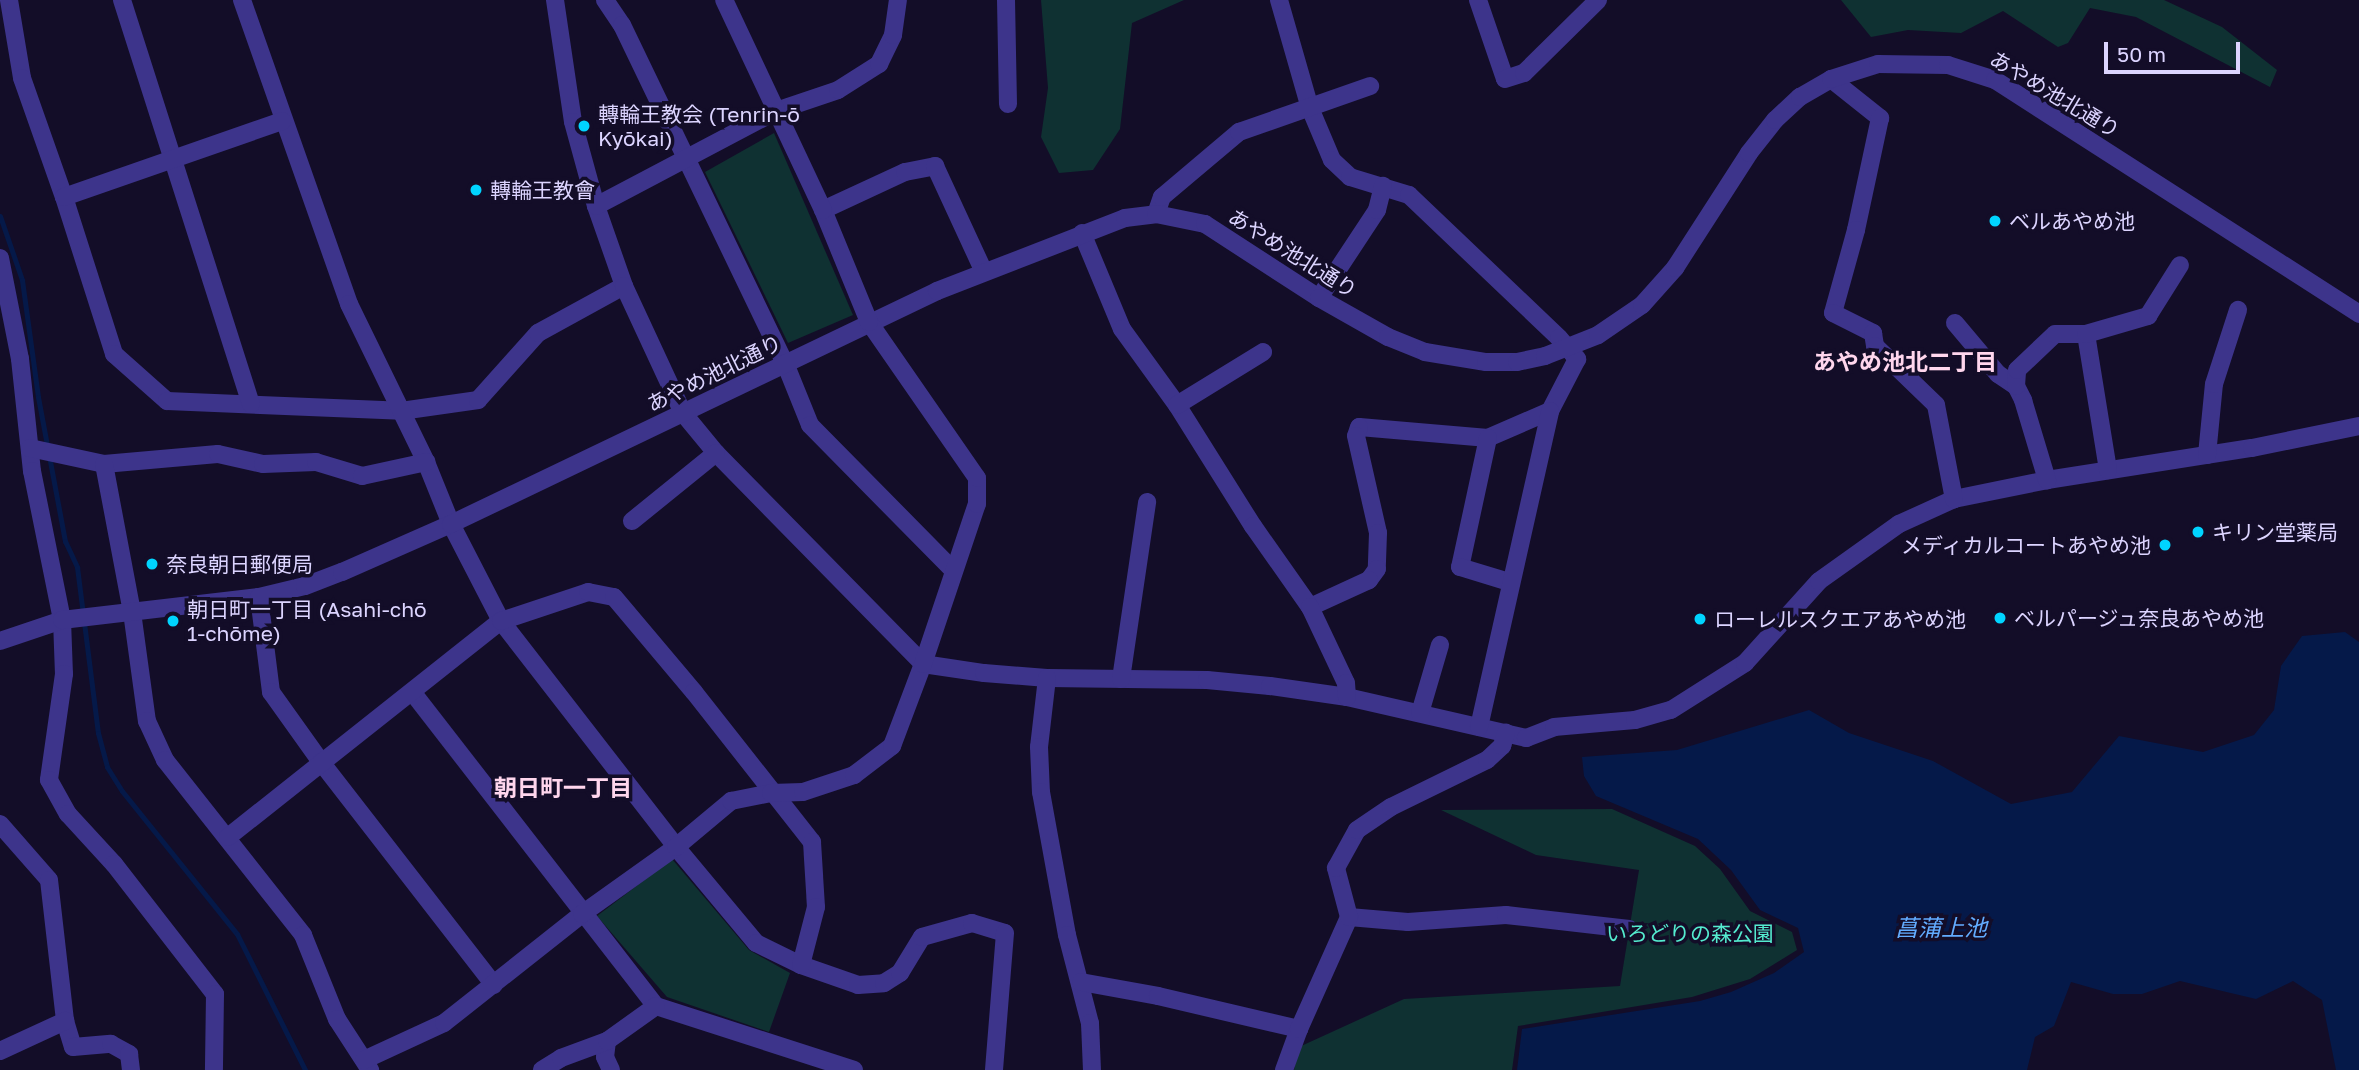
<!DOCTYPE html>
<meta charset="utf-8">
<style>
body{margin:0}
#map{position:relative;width:2359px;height:1070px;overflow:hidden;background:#130d28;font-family:"Golos Text","Noto Sans JP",sans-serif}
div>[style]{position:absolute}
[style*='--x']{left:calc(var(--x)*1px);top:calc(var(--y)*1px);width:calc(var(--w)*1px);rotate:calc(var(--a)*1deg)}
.green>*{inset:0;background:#0f3132}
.water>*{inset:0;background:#051949}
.stream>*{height:5px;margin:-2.5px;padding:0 2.5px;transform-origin:2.5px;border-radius:2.5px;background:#051949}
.minor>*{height:18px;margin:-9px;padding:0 9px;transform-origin:9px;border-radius:9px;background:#3d348b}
.dots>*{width:19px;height:19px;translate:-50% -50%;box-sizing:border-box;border:4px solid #130d28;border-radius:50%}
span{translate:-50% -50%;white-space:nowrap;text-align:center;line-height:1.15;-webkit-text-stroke:7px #130d28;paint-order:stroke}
.street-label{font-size:21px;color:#dcd4ff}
.poi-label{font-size:21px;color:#dcd4ff}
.left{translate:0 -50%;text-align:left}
.right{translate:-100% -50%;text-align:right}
.park-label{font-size:21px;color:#54ebcf}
.neighbourhood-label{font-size:23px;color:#ffd6ed;font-weight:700}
.water-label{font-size:23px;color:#62acff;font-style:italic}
.scale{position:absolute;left:2104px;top:42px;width:136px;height:32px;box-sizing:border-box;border:4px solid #dcd4ff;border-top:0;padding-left:9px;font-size:21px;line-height:24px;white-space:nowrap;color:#dcd4ff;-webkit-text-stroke:5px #130d28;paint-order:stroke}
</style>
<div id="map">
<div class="green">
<div style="clip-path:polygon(1041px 0,1184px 0,1132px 23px,1120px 129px,1093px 170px,1059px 173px,1041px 137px,1048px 88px)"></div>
<div style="clip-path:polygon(1841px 0,2164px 0,2222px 27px,2277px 70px,2270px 87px,2136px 17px,2090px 8px,2068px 43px,2058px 47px,2003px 11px,1961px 33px,1908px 30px,1871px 37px)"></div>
<div style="clip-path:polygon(774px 133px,853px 315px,788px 343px,705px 172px)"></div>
<div style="clip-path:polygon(1612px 809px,1695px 846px,1720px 869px,1750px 911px,1792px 932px,1797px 950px,1750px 979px,1692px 997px,1518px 1026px,1512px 1070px,1294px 1070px,1299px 1047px,1404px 999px,1620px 986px,1639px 870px,1536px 855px,1441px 810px)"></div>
<div style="clip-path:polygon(672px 859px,749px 950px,790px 973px,769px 1032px,667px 997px,597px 916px)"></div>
</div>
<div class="water">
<div style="clip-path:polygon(2345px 632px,2359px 642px,2359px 1070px,2336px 1070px,2322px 1000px,2293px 981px,2256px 999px,2180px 981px,2142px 994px,2113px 994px,2071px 982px,2054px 1026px,2035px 1037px,2027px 1070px,1517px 1070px,1522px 1029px,1700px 1001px,1731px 992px,1774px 973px,1804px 952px,1798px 928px,1760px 910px,1731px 870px,1698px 839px,1596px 796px,1584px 776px,1582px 757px,1677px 750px,1809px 710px,1849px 733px,1933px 761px,2011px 804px,2072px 792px,2119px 736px,2203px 752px,2254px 735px,2274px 710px,2281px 666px,2302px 636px)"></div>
</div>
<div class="stream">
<div style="--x:0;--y:216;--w:68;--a:71"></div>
<div style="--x:22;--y:280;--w:118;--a:82.2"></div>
<div style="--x:38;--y:397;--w:147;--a:79.4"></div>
<div style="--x:65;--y:541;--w:29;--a:65"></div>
<div style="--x:77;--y:567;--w:167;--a:82.8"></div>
<div style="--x:98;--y:733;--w:35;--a:75"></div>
<div style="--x:107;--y:767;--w:28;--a:58"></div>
<div style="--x:122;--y:791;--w:184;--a:51.2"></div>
<div style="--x:237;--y:934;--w:152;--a:63.4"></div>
</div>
<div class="minor">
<div style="--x:9;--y:0;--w:79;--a:80.5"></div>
<div style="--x:22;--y:78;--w:126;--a:70.6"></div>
<div style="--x:64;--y:197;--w:165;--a:72.3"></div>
<div style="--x:114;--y:354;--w:71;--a:41.6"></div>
<div style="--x:167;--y:401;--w:234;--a:2.4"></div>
<div style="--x:401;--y:411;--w:78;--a:-8.1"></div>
<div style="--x:478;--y:400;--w:90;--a:-48.2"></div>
<div style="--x:538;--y:333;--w:98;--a:-28.7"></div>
<div style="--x:122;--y:0;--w:424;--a:72.3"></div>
<div style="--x:242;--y:0;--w:322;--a:70.6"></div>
<div style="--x:349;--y:304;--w:176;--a:64"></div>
<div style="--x:426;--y:462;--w:67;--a:68"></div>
<div style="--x:451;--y:524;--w:109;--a:62.7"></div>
<div style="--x:501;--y:621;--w:286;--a:52.2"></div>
<div style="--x:676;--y:847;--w:125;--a:50.2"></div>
<div style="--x:756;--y:943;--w:50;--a:26.1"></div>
<div style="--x:801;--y:965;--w:60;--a:19.3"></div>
<div style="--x:858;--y:985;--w:26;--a:-4"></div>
<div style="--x:884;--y:983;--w:19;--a:-32"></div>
<div style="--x:900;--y:973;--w:42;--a:-58.6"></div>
<div style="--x:922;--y:937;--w:52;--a:-15.6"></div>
<div style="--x:972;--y:923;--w:34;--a:17"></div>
<div style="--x:1005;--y:933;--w:137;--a:94.6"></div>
<div style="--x:555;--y:0;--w:123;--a:81.6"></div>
<div style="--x:573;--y:122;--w:87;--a:74.7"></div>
<div style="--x:596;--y:206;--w:85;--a:70.7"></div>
<div style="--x:624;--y:286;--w:140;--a:65.1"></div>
<div style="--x:683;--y:413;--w:52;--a:50.5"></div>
<div style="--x:716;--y:453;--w:296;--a:45.5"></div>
<div style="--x:923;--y:664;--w:62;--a:8.4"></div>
<div style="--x:984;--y:673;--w:63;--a:4.5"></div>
<div style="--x:1047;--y:678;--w:160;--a:0.7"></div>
<div style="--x:1207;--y:680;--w:63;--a:5.4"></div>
<div style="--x:1270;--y:686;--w:78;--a:8.1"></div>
<div style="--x:1347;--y:697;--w:184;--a:12.9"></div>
<div style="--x:1526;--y:738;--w:30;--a:-21"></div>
<div style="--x:1554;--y:727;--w:81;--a:-4.9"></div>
<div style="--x:1635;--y:720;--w:37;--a:-16"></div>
<div style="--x:1671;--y:710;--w:88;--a:-32.4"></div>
<div style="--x:1745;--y:663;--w:110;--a:-47.9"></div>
<div style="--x:1819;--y:581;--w:98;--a:-35.5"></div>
<div style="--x:1899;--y:524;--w:60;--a:-24.4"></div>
<div style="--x:1954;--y:499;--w:95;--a:-11.5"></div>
<div style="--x:2047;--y:480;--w:207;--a:-8.9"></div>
<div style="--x:2252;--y:448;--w:109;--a:-11.6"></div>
<div style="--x:605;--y:0;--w:30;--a:56"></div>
<div style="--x:622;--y:25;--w:375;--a:64.3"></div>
<div style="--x:785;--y:363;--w:67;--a:68"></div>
<div style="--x:810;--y:425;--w:204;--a:45.4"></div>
<div style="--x:1006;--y:0;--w:104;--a:88.9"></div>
<div style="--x:1279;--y:0;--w:112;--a:74"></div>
<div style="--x:1310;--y:108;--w:56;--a:67.1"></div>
<div style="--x:1332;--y:160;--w:25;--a:43"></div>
<div style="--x:1350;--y:177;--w:62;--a:17"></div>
<div style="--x:1409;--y:195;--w:207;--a:43.6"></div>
<div style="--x:1559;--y:338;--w:28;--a:49"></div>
<div style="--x:1577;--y:359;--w:59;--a:117.4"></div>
<div style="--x:1550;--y:411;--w:68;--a:156.5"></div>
<div style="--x:1488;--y:438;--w:129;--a:-175.1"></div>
<div style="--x:1359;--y:427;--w:9;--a:108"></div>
<div style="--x:1356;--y:436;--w:99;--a:77.2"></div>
<div style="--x:1378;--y:533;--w:36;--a:92"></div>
<div style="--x:1377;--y:569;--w:14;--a:126"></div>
<div style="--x:1369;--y:580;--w:65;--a:155.4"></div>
<div style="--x:1478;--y:0;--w:83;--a:71.1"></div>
<div style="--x:1505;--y:79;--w:20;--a:-18"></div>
<div style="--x:1524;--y:73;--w:104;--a:-44.6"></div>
<div style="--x:1831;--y:79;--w:63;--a:38.5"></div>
<div style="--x:1880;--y:118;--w:115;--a:102.1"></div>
<div style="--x:1856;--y:230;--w:86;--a:105.5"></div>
<div style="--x:1833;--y:313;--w:45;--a:26.6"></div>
<div style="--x:1873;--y:333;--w:13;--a:81"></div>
<div style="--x:1875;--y:346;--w:85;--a:44"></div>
<div style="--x:1936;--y:405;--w:96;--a:79.2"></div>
<div style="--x:64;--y:197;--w:231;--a:-19.2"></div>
<div style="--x:596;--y:206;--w:204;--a:-27.8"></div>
<div style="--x:776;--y:111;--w:65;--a:-18.7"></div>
<div style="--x:838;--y:90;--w:49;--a:-32.4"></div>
<div style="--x:879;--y:64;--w:32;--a:-64"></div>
<div style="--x:893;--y:35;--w:35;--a:-82"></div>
<div style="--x:823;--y:210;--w:90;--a:-24.9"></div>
<div style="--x:905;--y:172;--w:31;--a:-11"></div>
<div style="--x:935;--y:166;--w:115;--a:65.2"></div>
<div style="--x:1156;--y:214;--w:18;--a:-71"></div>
<div style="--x:1162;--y:197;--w:101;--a:-40.2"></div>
<div style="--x:1239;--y:132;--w:139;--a:-19.3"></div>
<div style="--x:1082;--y:233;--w:104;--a:67.4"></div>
<div style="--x:1122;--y:329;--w:94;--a:54.1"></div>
<div style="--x:1177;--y:405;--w:143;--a:57.9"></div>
<div style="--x:1253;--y:526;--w:99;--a:54.9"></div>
<div style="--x:1310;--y:607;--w:84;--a:64.7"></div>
<div style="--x:1346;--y:683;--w:14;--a:86"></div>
<div style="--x:0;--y:258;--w:103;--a:78.8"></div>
<div style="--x:20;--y:359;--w:113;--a:83.9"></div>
<div style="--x:32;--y:471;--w:152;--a:78.6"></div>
<div style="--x:62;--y:620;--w:54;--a:87.9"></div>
<div style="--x:64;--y:674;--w:107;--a:98.1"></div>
<div style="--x:49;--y:780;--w:39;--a:61"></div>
<div style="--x:68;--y:814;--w:68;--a:47.4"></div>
<div style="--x:114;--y:864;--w:165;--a:52.2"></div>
<div style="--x:215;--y:994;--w:76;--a:90.8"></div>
<div style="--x:1319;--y:298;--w:105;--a:-56.6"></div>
<div style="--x:1377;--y:210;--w:25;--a:-76"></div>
<div style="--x:1955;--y:323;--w:67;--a:49.9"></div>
<div style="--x:1998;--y:374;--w:22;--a:34"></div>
<div style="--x:2016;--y:386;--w:16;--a:63"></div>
<div style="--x:2023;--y:400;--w:84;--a:73.3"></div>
<div style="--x:2086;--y:334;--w:138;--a:80.8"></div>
<div style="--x:2016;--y:386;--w:16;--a:-86"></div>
<div style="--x:2017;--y:370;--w:52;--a:-43.5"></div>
<div style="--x:2055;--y:334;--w:31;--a:0"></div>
<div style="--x:2086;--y:334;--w:65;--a:-16.2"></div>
<div style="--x:2148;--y:316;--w:60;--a:-57.9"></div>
<div style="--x:1177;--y:405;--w:101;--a:-31.6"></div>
<div style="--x:1488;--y:438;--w:132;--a:102.2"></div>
<div style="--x:1460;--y:567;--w:51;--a:17"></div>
<div style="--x:30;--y:448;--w:76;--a:12.2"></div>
<div style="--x:104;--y:464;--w:114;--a:-5"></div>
<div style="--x:218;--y:454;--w:46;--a:12.5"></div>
<div style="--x:263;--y:464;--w:53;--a:-2.2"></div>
<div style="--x:316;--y:462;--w:48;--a:16.9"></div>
<div style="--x:362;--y:476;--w:66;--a:-12.3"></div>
<div style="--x:2207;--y:455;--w:71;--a:-84.4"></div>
<div style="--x:2214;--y:384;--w:78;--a:-72"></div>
<div style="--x:104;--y:464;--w:151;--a:79.3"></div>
<div style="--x:132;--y:612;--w:110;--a:82.2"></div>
<div style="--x:147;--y:721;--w:43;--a:65.2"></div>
<div style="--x:165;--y:760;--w:223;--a:51.7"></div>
<div style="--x:303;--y:935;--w:91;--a:68"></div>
<div style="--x:337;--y:1019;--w:61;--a:57.1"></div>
<div style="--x:632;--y:521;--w:108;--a:-39"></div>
<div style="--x:259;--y:597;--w:96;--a:82.8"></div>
<div style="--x:271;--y:692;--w:86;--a:54.5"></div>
<div style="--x:321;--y:762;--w:282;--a:52.2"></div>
<div style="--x:0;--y:641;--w:65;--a:-18.7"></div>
<div style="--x:62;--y:620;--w:198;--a:-6.7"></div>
<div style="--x:259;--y:597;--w:47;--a:-13.4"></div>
<div style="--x:305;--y:586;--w:40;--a:-21"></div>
<div style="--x:342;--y:572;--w:119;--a:-23.8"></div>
<div style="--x:451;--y:524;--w:539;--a:-25.61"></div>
<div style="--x:937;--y:291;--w:202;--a:-21.2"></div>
<div style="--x:1125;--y:218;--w:31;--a:-7"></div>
<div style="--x:1156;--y:214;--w:50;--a:11.5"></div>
<div style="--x:1205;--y:224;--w:136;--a:33"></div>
<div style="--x:1319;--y:298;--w:79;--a:29.5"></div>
<div style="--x:1388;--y:337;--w:40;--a:22"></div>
<div style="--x:1425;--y:352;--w:62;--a:9.3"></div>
<div style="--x:1486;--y:362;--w:31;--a:0"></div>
<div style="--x:1517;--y:362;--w:29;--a:-12"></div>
<div style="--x:1545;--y:356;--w:57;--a:-21.6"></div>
<div style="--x:1598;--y:335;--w:53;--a:-34.3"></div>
<div style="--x:1642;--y:305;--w:50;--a:-48.3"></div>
<div style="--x:1675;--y:268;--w:137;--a:-57.2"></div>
<div style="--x:1749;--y:153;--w:42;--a:-51.8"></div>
<div style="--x:1775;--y:120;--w:34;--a:-43"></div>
<div style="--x:1800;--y:97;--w:36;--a:-30"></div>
<div style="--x:1831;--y:79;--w:49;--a:-17.7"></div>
<div style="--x:1878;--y:64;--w:70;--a:0.8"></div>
<div style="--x:1948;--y:65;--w:49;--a:17.7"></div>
<div style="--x:1995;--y:80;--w:433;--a:32.7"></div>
<div style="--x:1047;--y:678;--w:69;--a:96.6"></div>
<div style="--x:1039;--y:747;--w:45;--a:87.5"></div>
<div style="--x:1041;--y:792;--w:145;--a:79.7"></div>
<div style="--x:1067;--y:935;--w:91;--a:75.4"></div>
<div style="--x:1090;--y:1023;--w:47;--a:87.6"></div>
<div style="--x:1121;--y:679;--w:179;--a:-81.6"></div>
<div style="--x:413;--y:693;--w:396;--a:52.2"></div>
<div style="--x:656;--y:1006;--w:208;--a:17.9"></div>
<div style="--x:1420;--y:713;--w:71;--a:-73.6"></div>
<div style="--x:1479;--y:727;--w:324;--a:-77.3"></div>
<div style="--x:0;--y:824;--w:74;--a:48.8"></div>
<div style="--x:49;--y:880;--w:142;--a:83.5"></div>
<div style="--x:65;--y:1021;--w:27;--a:73"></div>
<div style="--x:73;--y:1047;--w:38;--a:-5"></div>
<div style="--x:111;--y:1044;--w:21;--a:29"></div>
<div style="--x:129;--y:1054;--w:16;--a:83"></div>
<div style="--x:228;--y:837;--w:348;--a:-38.4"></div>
<div style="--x:501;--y:621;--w:92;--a:-18.4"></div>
<div style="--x:588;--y:592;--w:26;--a:11"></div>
<div style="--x:614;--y:597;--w:124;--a:49.9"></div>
<div style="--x:694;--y:692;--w:191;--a:51.8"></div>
<div style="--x:812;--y:842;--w:65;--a:86.5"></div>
<div style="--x:816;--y:907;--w:60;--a:104.5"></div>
<div style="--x:1349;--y:917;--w:59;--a:4.8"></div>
<div style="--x:1408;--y:922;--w:98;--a:-4.1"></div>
<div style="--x:1506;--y:915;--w:124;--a:6.5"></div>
<div style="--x:1081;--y:982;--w:78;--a:10.3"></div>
<div style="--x:1158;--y:996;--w:145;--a:13.2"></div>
<div style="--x:607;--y:1041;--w:16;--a:97"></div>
<div style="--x:605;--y:1057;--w:14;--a:65"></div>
<div style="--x:0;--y:1051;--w:72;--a:-24.8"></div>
<div style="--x:364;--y:1060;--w:88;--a:-24.8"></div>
<div style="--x:444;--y:1023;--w:176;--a:-38.3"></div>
<div style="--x:582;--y:914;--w:115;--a:-35.5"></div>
<div style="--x:676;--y:847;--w:72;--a:-39.9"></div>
<div style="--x:731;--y:801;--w:41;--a:-11.3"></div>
<div style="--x:771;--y:793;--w:32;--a:-2"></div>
<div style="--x:803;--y:792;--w:54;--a:-18.4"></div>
<div style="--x:854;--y:775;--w:48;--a:-37.3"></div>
<div style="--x:892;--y:746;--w:88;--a:-69.3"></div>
<div style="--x:923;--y:664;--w:169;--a:-71.4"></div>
<div style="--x:977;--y:504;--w:26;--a:-90"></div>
<div style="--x:977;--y:478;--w:190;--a:-124.7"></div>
<div style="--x:869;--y:322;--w:121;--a:-112.3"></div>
<div style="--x:823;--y:210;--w:232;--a:-115.2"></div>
<div style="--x:542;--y:1070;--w:22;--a:-32"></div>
<div style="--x:561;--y:1058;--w:49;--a:-20.3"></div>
<div style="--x:607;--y:1041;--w:60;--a:-35.5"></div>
<div style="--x:1284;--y:1070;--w:44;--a:-69.9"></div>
<div style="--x:1299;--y:1029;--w:123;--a:-65.9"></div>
<div style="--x:1349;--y:917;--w:51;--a:-104.9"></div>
<div style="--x:1336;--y:868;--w:43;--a:-61.1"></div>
<div style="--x:1357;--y:830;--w:41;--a:-34.1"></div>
<div style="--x:1391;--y:807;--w:107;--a:-26.1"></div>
<div style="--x:1487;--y:760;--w:21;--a:-43"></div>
<div style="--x:1502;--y:746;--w:14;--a:-73"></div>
</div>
<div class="dots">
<div style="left:584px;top:126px;background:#00d4ff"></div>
<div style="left:476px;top:190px;background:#00d4ff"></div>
<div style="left:1995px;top:221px;background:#00d4ff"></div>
<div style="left:2198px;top:532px;background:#00d4ff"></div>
<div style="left:2165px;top:545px;background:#00d4ff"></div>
<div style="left:152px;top:564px;background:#00d4ff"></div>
<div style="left:2000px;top:618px;background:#00d4ff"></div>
<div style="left:1700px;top:619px;background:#00d4ff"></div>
<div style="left:173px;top:621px;background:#00d4ff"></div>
</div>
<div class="street-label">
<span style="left:2055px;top:94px;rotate:31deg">あやめ池北通り</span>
<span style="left:1293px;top:253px;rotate:32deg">あやめ池北通り</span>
<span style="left:714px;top:373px;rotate:-26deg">あやめ池北通り</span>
</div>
<div class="poi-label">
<span class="left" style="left:598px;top:126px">轉輪王教会 (Tenrin-ō<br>Kyōkai)</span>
<span class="left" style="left:490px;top:190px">轉輪王教會</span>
<span class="left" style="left:2009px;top:221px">ベルあやめ池</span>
<span class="left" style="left:2212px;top:532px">キリン堂薬局</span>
<span class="right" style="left:2151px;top:545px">メディカルコートあやめ池</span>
<span class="left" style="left:166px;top:564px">奈良朝日郵便局</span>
<span class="left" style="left:187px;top:621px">朝日町一丁目 (Asahi-chō<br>1-chōme)</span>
<span class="left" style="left:2014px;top:618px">ベルパージュ奈良あやめ池</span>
<span class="left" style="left:1714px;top:619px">ローレルスクエアあやめ池</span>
</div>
<div class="park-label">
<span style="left:1690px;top:933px">いろどりの森公園</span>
</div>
<div class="neighbourhood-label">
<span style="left:1905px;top:361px">あやめ池北二丁目</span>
<span style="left:563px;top:787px">朝日町一丁目</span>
</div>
<div class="water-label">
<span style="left:1941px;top:927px">菖蒲上池</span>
</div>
<div class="scale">50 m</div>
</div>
